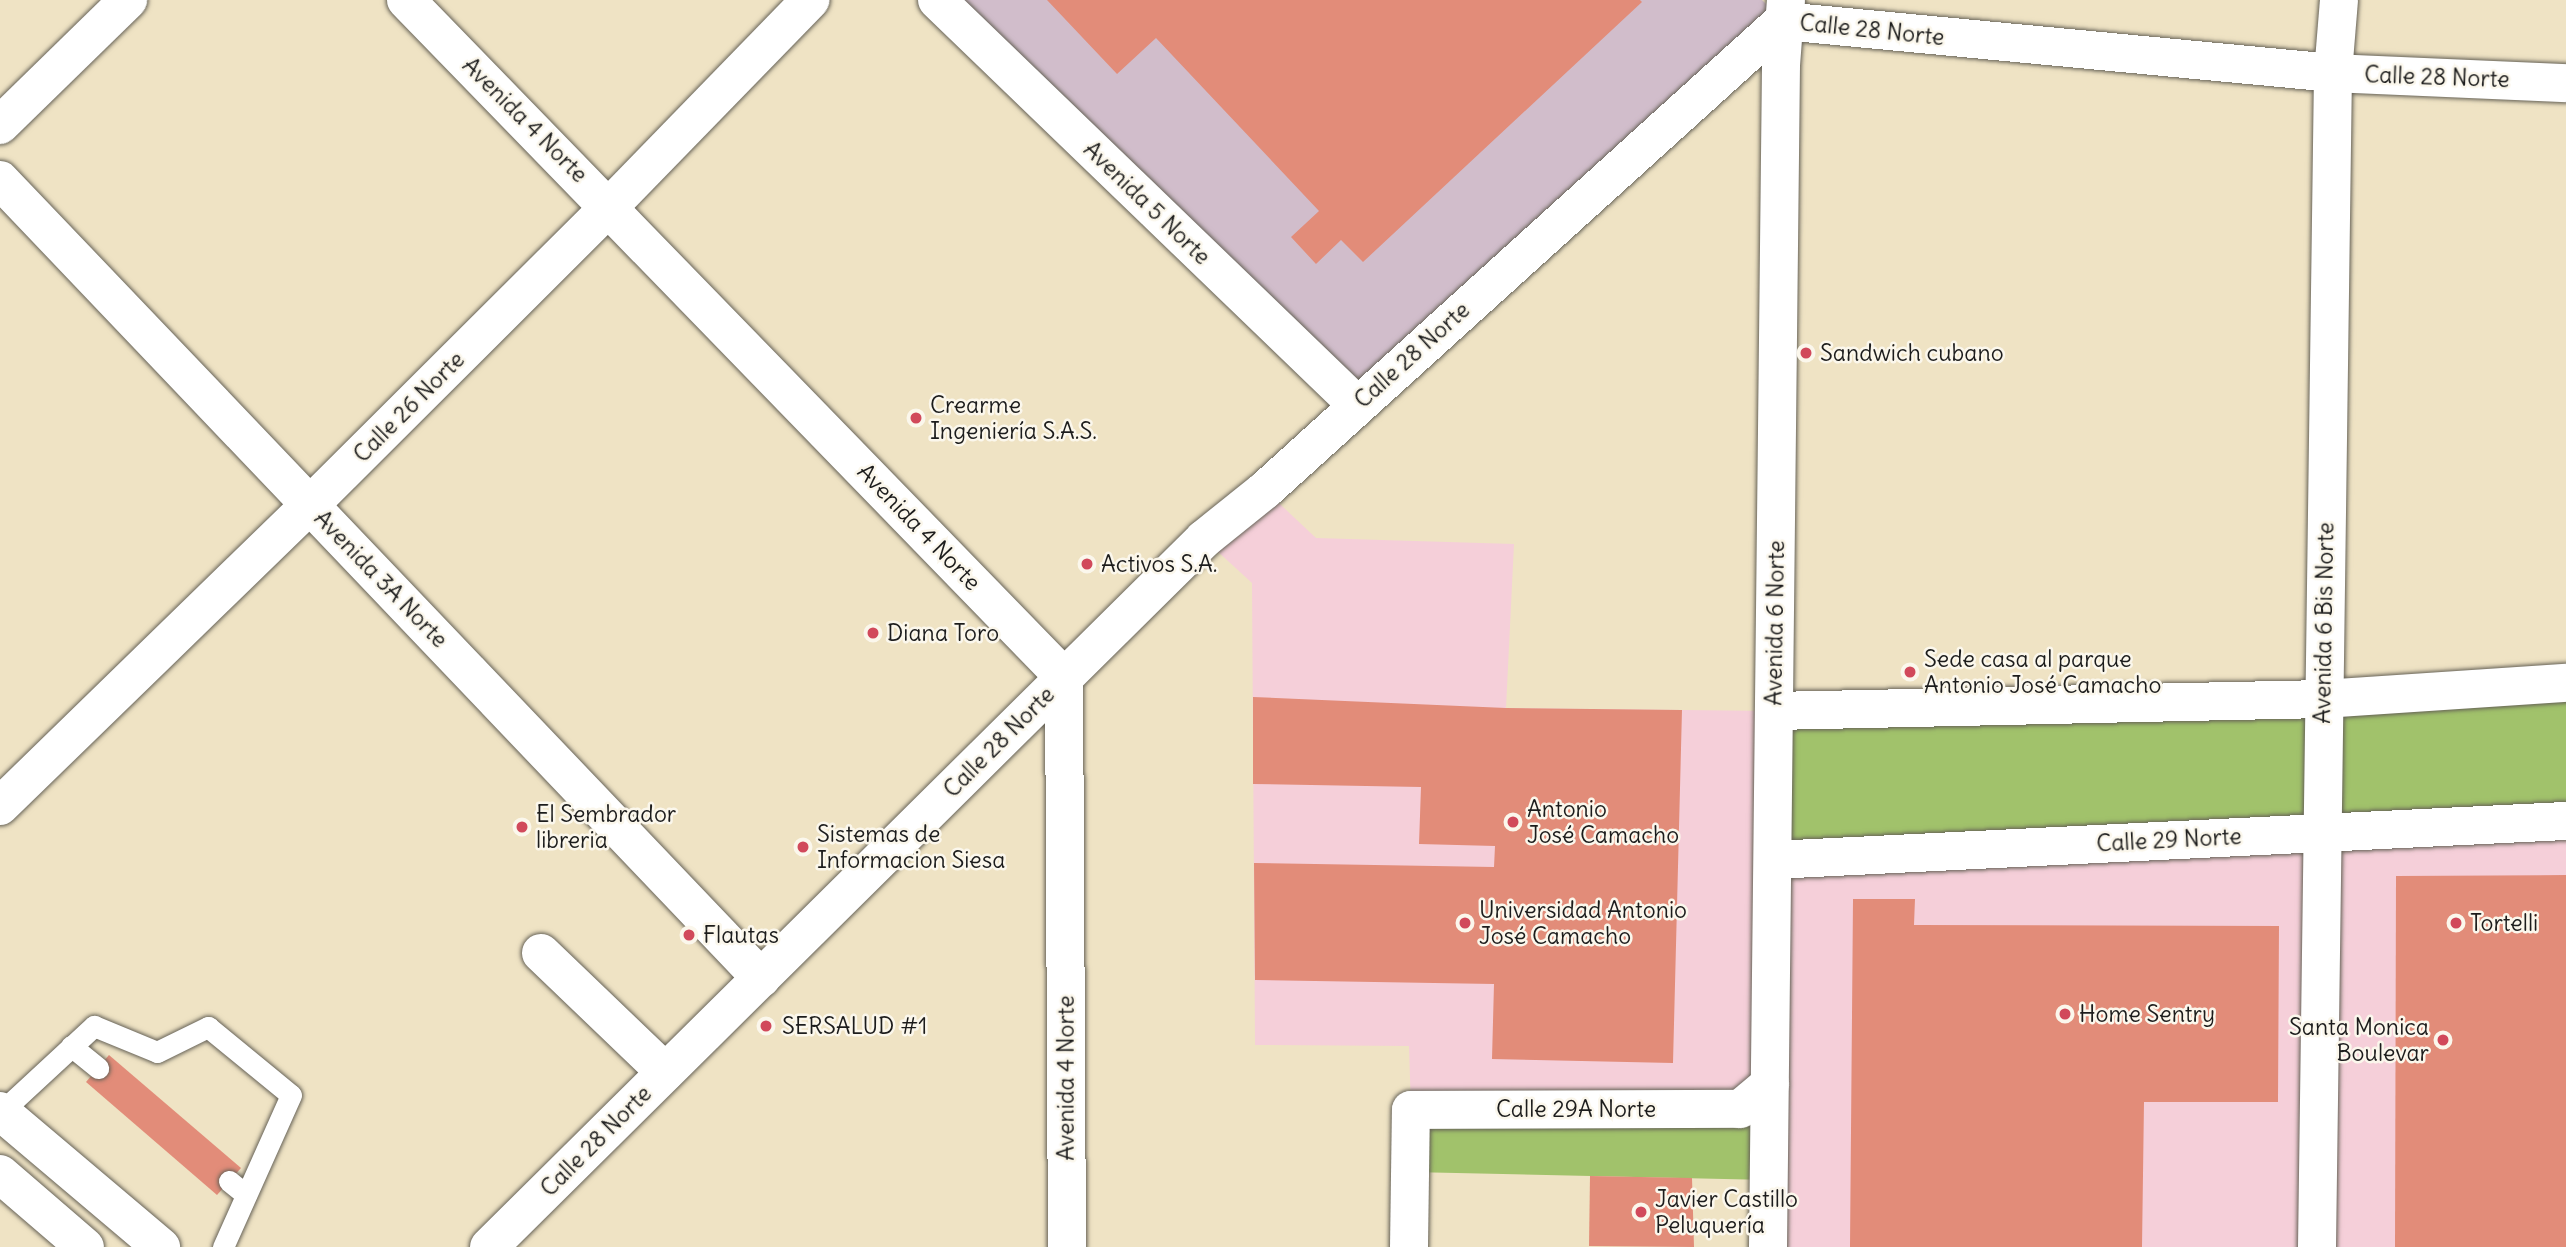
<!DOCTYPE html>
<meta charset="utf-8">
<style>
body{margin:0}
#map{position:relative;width:2566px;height:1247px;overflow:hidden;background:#efe3c4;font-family:Delius,sans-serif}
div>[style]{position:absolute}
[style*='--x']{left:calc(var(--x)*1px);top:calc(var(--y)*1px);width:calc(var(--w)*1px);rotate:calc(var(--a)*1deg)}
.built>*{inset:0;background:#f5cfd9}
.industrial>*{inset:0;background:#d1bdcb}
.green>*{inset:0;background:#a1c26b}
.building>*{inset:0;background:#e28c79}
.roads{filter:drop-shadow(0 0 2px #666257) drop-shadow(0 0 2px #666257)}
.service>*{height:21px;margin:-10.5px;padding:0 10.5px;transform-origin:10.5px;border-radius:10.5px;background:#fff}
.minor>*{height:38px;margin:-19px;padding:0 19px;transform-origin:19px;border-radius:19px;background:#fff}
.tertiary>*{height:38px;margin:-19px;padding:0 19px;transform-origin:19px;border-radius:19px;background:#fff}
.secondary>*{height:38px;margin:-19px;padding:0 19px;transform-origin:19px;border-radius:19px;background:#fff}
.dots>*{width:19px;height:19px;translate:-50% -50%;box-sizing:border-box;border:4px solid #fbf7ec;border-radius:50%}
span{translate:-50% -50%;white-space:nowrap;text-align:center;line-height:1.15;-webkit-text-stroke:5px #fbf7ec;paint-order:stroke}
.street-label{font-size:23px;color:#1c1c1c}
.poi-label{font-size:23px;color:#1c1c1c}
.left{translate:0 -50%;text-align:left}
.right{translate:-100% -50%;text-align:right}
</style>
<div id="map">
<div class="built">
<div style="clip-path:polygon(1265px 490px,1316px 538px,1514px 544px,1506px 708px,1774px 711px,2566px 821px,2566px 1247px,1768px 1247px,1769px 1180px,1411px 1110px,1409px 1046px,1255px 1045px,1252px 583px,1204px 539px)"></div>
</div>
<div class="industrial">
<div style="clip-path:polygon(937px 0,1762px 0,1783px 21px,1357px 405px)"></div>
</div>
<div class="green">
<div style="clip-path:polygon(2566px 683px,2566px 821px,1773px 860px,1774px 711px)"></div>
<div style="clip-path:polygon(1740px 1109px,1769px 1142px,1769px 1180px,1410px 1172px,1411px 1110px)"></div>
</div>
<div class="building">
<div style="clip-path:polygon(1047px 0,1640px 0,1642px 2px,1363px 262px,1341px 240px,1316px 264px,1291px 237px,1319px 211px,1156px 38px,1117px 74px)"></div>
<div style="clip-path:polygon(1253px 697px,1506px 708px,1682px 710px,1673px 1063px,1492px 1059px,1494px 984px,1255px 980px,1254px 863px,1494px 867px,1495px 846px,1419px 844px,1421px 787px,1253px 784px)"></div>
<div style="clip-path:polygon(2566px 875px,2566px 1247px,2395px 1247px,2396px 876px)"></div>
<div style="clip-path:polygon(1853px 899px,1915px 899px,1914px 925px,2279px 926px,2278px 1102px,2144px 1102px,2142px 1247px,1850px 1247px)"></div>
<div style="clip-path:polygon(109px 1055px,241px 1168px,217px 1195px,86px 1082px)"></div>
<div style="clip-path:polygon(1590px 1176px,1692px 1178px,1694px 1247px,1589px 1246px)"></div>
</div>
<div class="roads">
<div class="service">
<div style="--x:71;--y:1046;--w:35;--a:39"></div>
<div style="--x:1;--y:1112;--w:127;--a:-42.8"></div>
<div style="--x:94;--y:1026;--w:68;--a:22.4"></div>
<div style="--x:157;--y:1052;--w:57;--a:-26.1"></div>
<div style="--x:208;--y:1027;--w:107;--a:39.3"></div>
<div style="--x:291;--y:1095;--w:167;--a:114.1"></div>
<div style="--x:229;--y:1181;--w:22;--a:39"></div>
</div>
<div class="minor">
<div style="--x:406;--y:0;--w:944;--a:45.82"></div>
<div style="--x:1064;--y:677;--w:570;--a:89.7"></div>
<div style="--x:937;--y:0;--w:583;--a:43.96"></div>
<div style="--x:0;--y:125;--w:179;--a:-44.3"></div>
<div style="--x:0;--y:180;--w:1103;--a:46.36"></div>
<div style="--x:1774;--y:711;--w:549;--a:-1.25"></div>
<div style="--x:2323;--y:699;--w:244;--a:-3.8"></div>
<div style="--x:0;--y:806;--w:432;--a:-44.2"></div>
<div style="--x:310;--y:505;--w:422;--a:-44.9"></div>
<div style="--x:609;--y:207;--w:289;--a:-45.8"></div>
<div style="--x:1773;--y:860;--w:794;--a:-2.82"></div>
<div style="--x:541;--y:953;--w:172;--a:43.8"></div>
<div style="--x:489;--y:1247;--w:1006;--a:-44.72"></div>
<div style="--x:1204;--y:539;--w:78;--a:-38.8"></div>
<div style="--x:1265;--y:490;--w:699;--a:-42.16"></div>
<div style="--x:1783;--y:21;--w:552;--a:5.4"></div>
<div style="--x:2333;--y:73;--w:233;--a:2.5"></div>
<div style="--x:1409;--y:1247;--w:137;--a:-89.2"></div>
<div style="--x:1411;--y:1110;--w:329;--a:-0.2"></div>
<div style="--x:1740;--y:1109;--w:39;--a:-40"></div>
</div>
<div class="tertiary">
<div style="--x:0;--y:1111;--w:211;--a:40.2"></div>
<div style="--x:0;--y:1174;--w:112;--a:40.7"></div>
<div style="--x:2317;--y:1247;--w:1174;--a:-89.22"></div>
<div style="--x:2333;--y:73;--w:73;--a:-85.3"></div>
</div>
<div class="secondary">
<div style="--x:1768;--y:1247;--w:1182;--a:-89.37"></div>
<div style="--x:1781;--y:65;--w:65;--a:-85.6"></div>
</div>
</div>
<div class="dots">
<div style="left:1806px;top:353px;background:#d1495b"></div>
<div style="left:916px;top:418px;background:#d1495b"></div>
<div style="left:1087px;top:564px;background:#d1495b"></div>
<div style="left:873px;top:633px;background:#d1495b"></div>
<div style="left:1910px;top:672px;background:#d1495b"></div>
<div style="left:1513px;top:822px;background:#d1495b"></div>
<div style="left:522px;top:827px;background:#d1495b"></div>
<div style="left:803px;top:847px;background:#d1495b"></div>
<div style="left:1465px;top:923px;background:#d1495b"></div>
<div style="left:2456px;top:923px;background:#d1495b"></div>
<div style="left:689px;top:935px;background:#d1495b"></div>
<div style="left:2065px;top:1014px;background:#d1495b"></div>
<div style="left:766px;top:1026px;background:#d1495b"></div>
<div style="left:2443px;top:1040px;background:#d1495b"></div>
<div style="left:1641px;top:1212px;background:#d1495b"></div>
</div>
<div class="street-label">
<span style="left:1872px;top:30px;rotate:6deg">Calle 28 Norte</span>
<span style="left:2437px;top:77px;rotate:2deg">Calle 28 Norte</span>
<span style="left:525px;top:120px;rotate:45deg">Avenida 4 Norte</span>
<span style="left:1147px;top:203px;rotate:44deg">Avenida 5 Norte</span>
<span style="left:1412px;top:355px;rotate:-42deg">Calle 28 Norte</span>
<span style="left:409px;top:407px;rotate:-45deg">Calle 26 Norte</span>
<span style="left:919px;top:527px;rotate:46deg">Avenida 4 Norte</span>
<span style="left:381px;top:579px;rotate:46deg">Avenida 3A Norte</span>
<span style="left:1775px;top:623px;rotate:-89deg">Avenida 6 Norte</span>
<span style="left:2324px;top:623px;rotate:-89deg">Avenida 6 Bis Norte</span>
<span style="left:999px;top:742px;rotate:-45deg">Calle 28 Norte</span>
<span style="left:2169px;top:840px;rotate:-3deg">Calle 29 Norte</span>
<span style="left:1066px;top:1078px;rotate:-90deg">Avenida 4 Norte</span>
<span style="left:1576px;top:1109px">Calle 29A Norte</span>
<span style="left:596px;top:1141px;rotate:-45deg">Calle 28 Norte</span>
</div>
<div class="poi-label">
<span class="left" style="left:1820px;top:353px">Sandwich cubano</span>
<span class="left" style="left:930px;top:418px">Crearme<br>Ingeniería S.A.S.</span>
<span class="left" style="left:1101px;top:564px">Activos S.A.</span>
<span class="left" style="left:887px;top:633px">Diana Toro</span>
<span class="left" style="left:1924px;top:672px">Sede casa al parque<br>Antonio José Camacho</span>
<span class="left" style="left:1527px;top:822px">Antonio<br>José Camacho</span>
<span class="left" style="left:536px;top:827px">El Sembrador<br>libreria</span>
<span class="left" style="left:817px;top:847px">Sistemas de<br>Informacion Siesa</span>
<span class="left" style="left:1479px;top:923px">Universidad Antonio<br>José Camacho</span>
<span class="left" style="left:2470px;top:923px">Tortelli</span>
<span class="left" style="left:703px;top:935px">Flautas</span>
<span class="left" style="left:2079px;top:1014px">Home Sentry</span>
<span class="left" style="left:782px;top:1026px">SERSALUD #1</span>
<span class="right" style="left:2429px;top:1040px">Santa Monica<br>Boulevar</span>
<span class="left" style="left:1655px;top:1212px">Javier Castillo<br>Peluquería</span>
</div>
</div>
